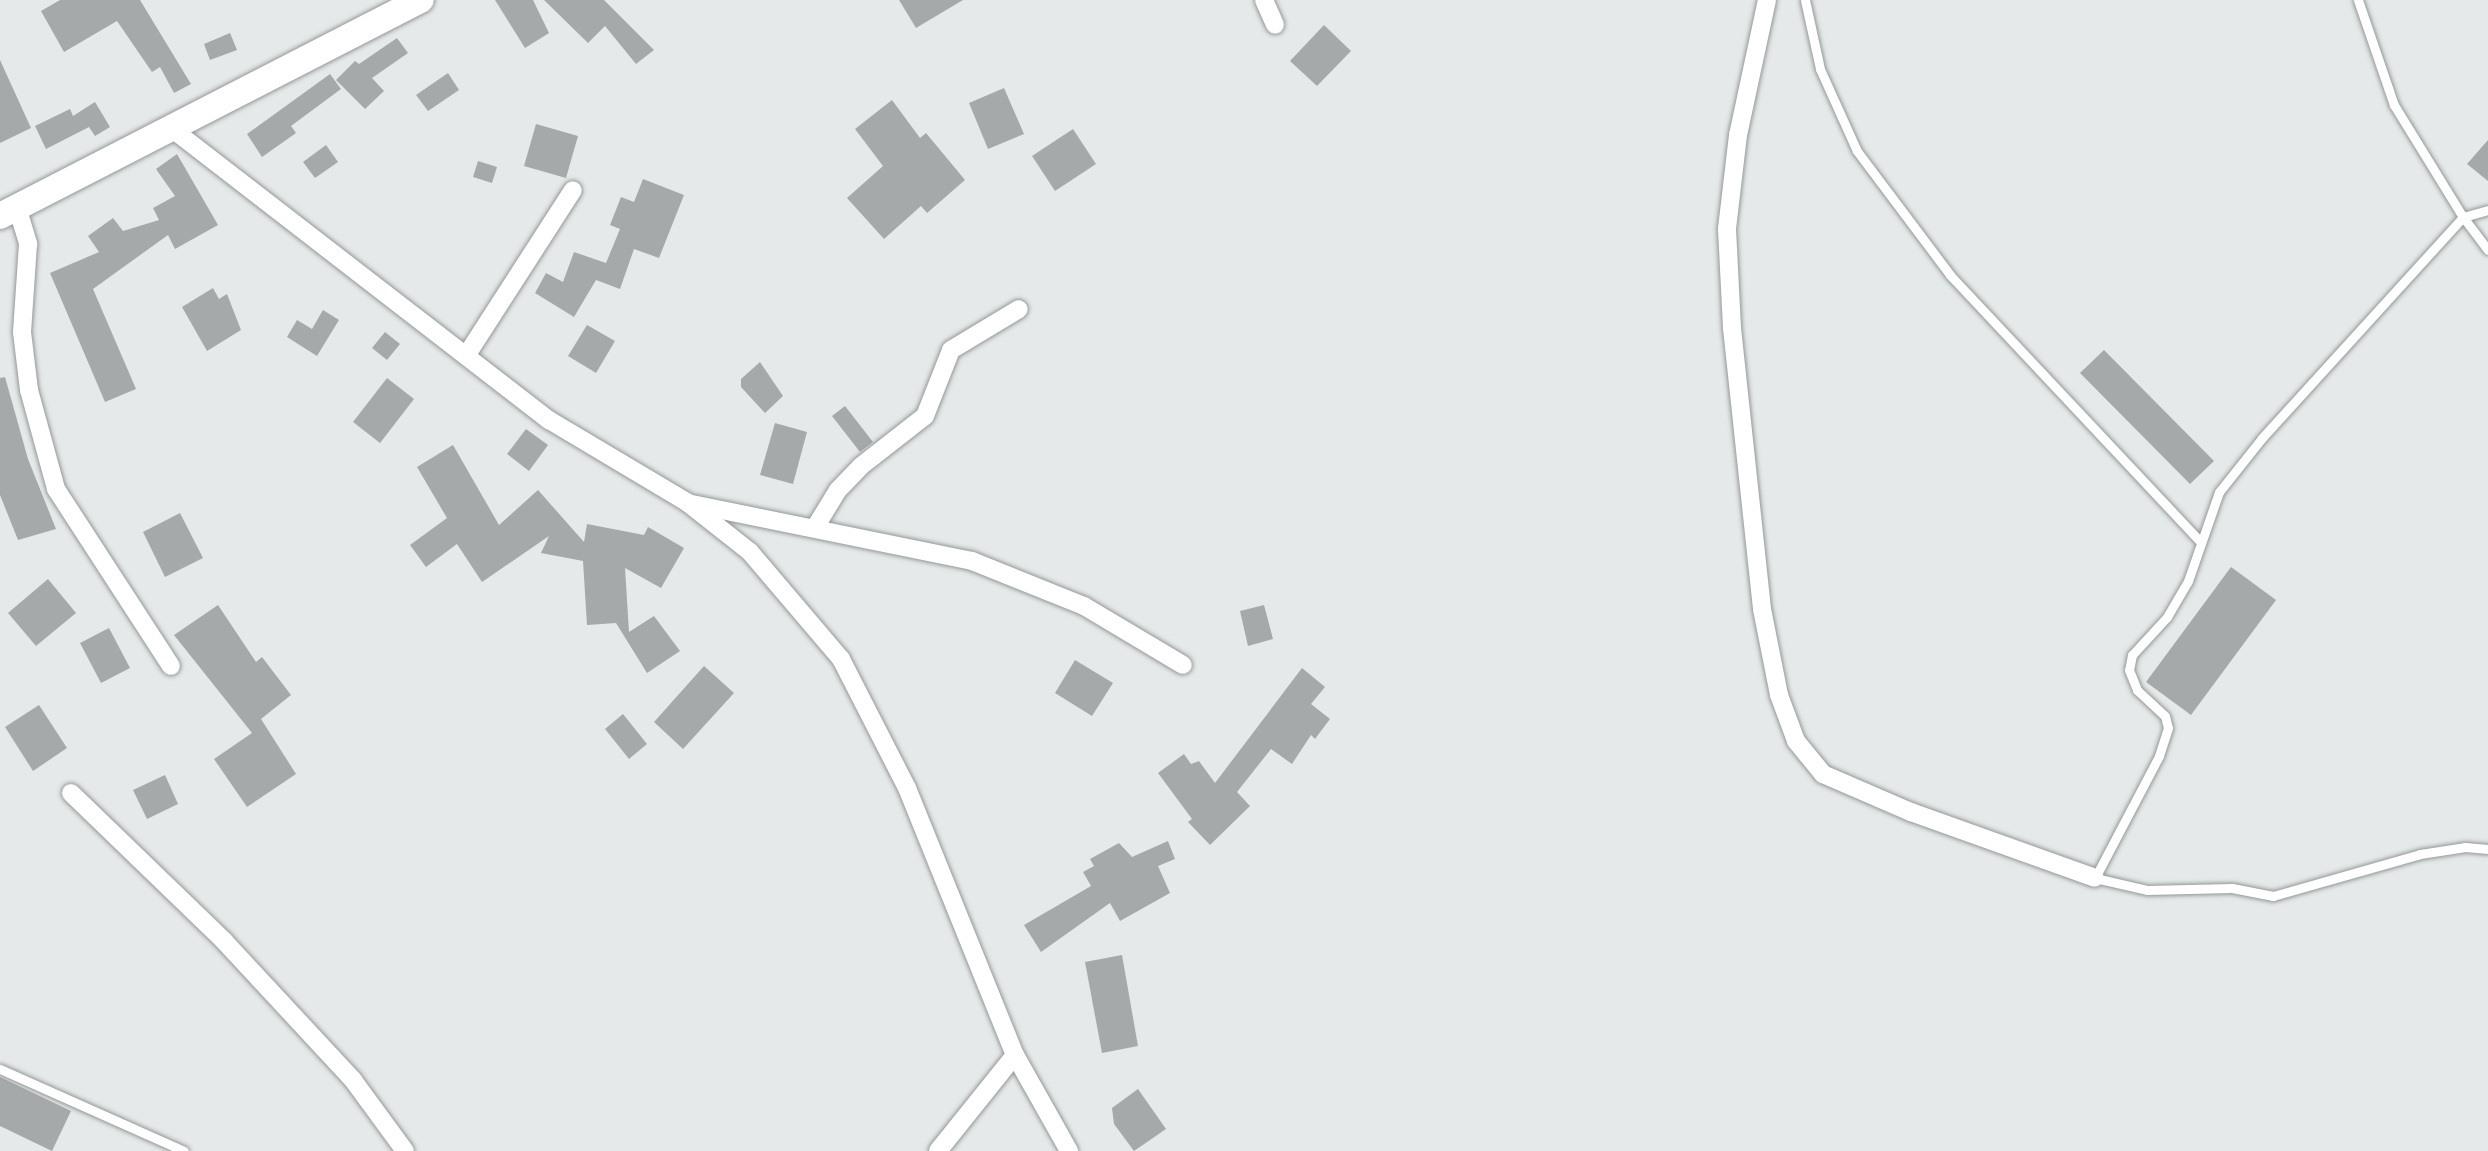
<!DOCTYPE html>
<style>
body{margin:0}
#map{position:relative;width:2488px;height:1151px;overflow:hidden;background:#e5e9e9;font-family:"Exo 2",sans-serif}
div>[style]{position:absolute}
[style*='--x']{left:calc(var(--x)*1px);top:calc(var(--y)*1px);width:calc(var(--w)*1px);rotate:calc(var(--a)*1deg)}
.building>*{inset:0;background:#a5a9a9}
.roads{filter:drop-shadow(0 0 2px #949898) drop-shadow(0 0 2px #949898)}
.service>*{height:9px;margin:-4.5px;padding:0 4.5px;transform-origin:4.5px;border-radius:4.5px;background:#fff}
.minor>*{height:18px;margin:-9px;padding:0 9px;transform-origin:9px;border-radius:9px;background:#fff}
.secondary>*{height:26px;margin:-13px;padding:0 13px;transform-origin:13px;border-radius:13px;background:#fff}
span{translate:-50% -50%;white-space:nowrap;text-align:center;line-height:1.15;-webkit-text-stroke:6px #f2f6f6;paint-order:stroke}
</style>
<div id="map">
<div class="building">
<div style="clip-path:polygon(60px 0,140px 0,191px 84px,174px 93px,160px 67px,152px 72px,117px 21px,64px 52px,41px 11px)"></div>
<div style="clip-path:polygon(495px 0,533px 0,549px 33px,525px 48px)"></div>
<div style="clip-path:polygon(544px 0,604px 0,654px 50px,636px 64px,605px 26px,588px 43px)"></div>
<div style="clip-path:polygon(899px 0,963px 0,916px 28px)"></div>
<div style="clip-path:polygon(1324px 25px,1351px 51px,1317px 86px,1290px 61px)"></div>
<div style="clip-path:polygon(230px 33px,237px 50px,210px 60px,204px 44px)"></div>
<div style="clip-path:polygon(397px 38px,408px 53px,372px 78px,384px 91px,365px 109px,336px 80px,355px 61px,359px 64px)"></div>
<div style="clip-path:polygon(0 60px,31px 128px,0 143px)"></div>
<div style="clip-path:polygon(448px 73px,459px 90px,428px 111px,416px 95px)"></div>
<div style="clip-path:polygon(330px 74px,341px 89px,291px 126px,296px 133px,262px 157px,247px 134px)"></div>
<div style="clip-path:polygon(1004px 88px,1024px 134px,988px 149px,969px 103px)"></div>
<div style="clip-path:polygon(892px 100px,920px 138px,926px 133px,965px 180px,927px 213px,921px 206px,884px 239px,847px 198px,883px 166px,855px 129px)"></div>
<div style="clip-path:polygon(95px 102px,110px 127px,95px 136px,89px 127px,46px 149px,35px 126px,70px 109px,73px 116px)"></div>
<div style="clip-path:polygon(536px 124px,578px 136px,566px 178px,524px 166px)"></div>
<div style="clip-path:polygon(1073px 129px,1096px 164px,1055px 191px,1032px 156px)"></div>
<div style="clip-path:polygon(2488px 140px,2488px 181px,2467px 164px)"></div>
<div style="clip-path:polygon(326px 145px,338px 162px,315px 178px,303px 162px)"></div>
<div style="clip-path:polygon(177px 154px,218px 225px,175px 249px,168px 235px,93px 289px,136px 389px,105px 402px,50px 273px,99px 252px,88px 236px,113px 218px,123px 231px,159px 220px,153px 208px,175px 196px,156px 169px)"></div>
<div style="clip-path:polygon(478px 161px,497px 167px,492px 183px,473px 177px)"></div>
<div style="clip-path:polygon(643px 179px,684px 195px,659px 258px,634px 249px,620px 289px,596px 280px,574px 317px,535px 293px,546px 273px,563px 282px,574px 252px,606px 263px,620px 229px,610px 225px,621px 197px,634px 202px)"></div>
<div style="clip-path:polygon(213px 288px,219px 299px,227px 294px,241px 330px,207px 351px,182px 307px)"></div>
<div style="clip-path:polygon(323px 310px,339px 320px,317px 356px,287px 337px,297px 320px,312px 329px)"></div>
<div style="clip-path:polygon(587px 325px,615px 341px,596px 373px,568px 356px)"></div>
<div style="clip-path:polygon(385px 332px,400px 344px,387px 360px,372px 348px)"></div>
<div style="clip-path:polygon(2104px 350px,2214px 461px,2190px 484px,2080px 373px)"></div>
<div style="clip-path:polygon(760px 362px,783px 396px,765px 413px,741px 387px,741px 379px)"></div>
<div style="clip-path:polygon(5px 377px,28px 459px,56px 529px,18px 540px,0 495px,0 378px)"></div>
<div style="clip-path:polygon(387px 378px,414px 399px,380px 443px,353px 422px)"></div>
<div style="clip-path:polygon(845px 406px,873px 442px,860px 452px,832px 416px)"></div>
<div style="clip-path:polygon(775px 423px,807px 432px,793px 484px,760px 475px)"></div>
<div style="clip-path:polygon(526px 429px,548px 445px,529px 471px,507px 454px)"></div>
<div style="clip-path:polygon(453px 445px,499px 525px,538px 490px,584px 542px,587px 524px,644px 535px,648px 527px,684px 548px,661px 588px,625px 568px,629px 632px,654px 616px,680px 651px,647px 673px,616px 623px,587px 625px,583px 561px,541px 553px,549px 536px,482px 582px,457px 544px,426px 567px,410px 545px,447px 518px,417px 467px)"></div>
<div style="clip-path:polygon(180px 513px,203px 558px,165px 577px,143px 532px)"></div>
<div style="clip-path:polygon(2231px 567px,2276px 600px,2191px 715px,2146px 682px)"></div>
<div style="clip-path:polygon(48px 579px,76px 613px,36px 646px,8px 613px)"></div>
<div style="clip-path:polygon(218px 605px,256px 662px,262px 657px,291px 695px,261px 719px,296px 774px,247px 807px,214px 759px,252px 733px,174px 635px)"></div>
<div style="clip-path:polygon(1264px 605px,1273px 639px,1248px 646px,1240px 611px)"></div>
<div style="clip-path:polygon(109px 628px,130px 668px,101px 683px,80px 643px)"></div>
<div style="clip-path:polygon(1075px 660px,1113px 683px,1092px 716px,1055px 693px)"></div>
<div style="clip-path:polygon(704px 666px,734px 693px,683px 749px,654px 722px)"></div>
<div style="clip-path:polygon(1302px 668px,1325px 687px,1311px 704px,1330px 719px,1315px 739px,1311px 735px,1292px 764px,1271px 749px,1237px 792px,1250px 806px,1210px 845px,1188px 822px,1192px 819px,1158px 773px,1184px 754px,1191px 764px,1199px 761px,1215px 783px)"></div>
<div style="clip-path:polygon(39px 705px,67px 748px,33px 771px,5px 727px)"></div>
<div style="clip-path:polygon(623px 714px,647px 744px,629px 759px,605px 729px)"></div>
<div style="clip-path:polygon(165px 775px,178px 804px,147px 819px,133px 790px)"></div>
<div style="clip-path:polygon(1168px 841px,1175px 859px,1158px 866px,1170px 893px,1120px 921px,1110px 903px,1041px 952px,1024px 925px,1091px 886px,1083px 872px,1094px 866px,1090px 859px,1119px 843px,1132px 857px)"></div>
<div style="clip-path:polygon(1122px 955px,1138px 1046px,1102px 1053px,1085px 962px)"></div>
<div style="clip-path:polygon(0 1077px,71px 1111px,52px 1151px,0 1126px)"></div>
<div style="clip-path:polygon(1138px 1089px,1166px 1129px,1134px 1151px,1114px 1124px,1112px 1108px)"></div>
</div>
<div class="roads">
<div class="service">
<div style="--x:1805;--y:0;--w:71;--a:77.7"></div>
<div style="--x:1820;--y:69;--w:90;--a:65.7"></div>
<div style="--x:1857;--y:151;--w:155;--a:53.1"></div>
<div style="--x:1950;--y:275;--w:366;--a:46.8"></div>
<div style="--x:2358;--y:0;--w:111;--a:71.1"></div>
<div style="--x:2394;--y:105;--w:132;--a:58.4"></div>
<div style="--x:2463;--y:217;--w:299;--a:132.3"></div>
<div style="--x:2262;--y:438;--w:69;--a:128.5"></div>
<div style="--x:2219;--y:492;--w:94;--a:109.2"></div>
<div style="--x:2188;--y:581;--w:42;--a:120.3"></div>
<div style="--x:2167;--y:617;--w:52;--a:132.6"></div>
<div style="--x:2132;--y:655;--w:15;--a:101"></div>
<div style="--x:2129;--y:670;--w:22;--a:68"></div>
<div style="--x:2137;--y:690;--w:38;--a:43"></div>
<div style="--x:2165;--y:716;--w:12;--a:76"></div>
<div style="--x:2168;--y:728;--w:29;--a:108"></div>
<div style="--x:2159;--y:756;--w:138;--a:117.7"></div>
<div style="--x:2095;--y:878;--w:53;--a:13"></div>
<div style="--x:2147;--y:890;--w:85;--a:-1.3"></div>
<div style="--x:2232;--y:888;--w:42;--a:11"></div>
<div style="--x:2273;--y:896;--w:153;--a:-15.9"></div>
<div style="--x:2420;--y:854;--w:46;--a:-8.8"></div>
<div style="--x:2465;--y:847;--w:23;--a:5"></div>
<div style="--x:2488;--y:210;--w:26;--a:164"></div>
<div style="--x:2463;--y:217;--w:41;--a:52.9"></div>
<div style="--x:0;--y:1069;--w:201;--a:24"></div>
</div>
<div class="minor">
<div style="--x:1264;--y:0;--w:27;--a:66"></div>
<div style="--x:1767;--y:0;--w:138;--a:102.1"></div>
<div style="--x:1738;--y:135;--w:95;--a:96.7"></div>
<div style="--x:1727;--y:229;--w:99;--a:87.1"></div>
<div style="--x:1732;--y:328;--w:283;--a:83.9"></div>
<div style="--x:1762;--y:609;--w:88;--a:78.8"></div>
<div style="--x:1779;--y:695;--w:49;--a:69.7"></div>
<div style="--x:1796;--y:741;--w:43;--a:50.7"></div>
<div style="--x:1823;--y:774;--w:96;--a:23.4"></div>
<div style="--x:1911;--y:812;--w:195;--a:19.7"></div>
<div style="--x:171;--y:128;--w:478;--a:37.7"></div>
<div style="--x:549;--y:420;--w:162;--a:30.8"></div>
<div style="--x:688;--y:503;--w:79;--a:38.3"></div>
<div style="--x:750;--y:552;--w:140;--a:49.6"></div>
<div style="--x:841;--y:659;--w:145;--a:62.9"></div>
<div style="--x:907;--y:788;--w:288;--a:68"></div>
<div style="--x:1015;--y:1055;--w:110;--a:60.6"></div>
<div style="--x:17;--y:207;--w:39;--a:73"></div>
<div style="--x:28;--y:244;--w:88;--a:93.9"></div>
<div style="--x:22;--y:332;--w:58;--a:83.1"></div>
<div style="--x:29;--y:390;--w:103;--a:74.7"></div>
<div style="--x:56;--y:489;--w:211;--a:57"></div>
<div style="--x:466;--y:356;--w:197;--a:-57.2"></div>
<div style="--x:692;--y:504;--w:286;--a:11.5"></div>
<div style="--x:972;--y:561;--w:121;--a:21.9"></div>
<div style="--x:1084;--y:606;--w:115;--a:30.8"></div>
<div style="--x:816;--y:526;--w:42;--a:-58.6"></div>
<div style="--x:838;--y:490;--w:33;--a:-46"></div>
<div style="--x:861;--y:466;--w:81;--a:-38"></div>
<div style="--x:925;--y:416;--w:71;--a:-68.5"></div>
<div style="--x:951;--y:350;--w:79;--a:-31.1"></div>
<div style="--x:71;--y:793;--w:213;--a:44"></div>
<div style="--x:224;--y:941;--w:190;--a:47.1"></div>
<div style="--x:353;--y:1080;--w:88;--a:53.8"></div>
<div style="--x:938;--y:1151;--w:123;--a:-51.3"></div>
</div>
<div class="secondary">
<div style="--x:0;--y:216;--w:473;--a:-27.2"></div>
</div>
</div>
</div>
